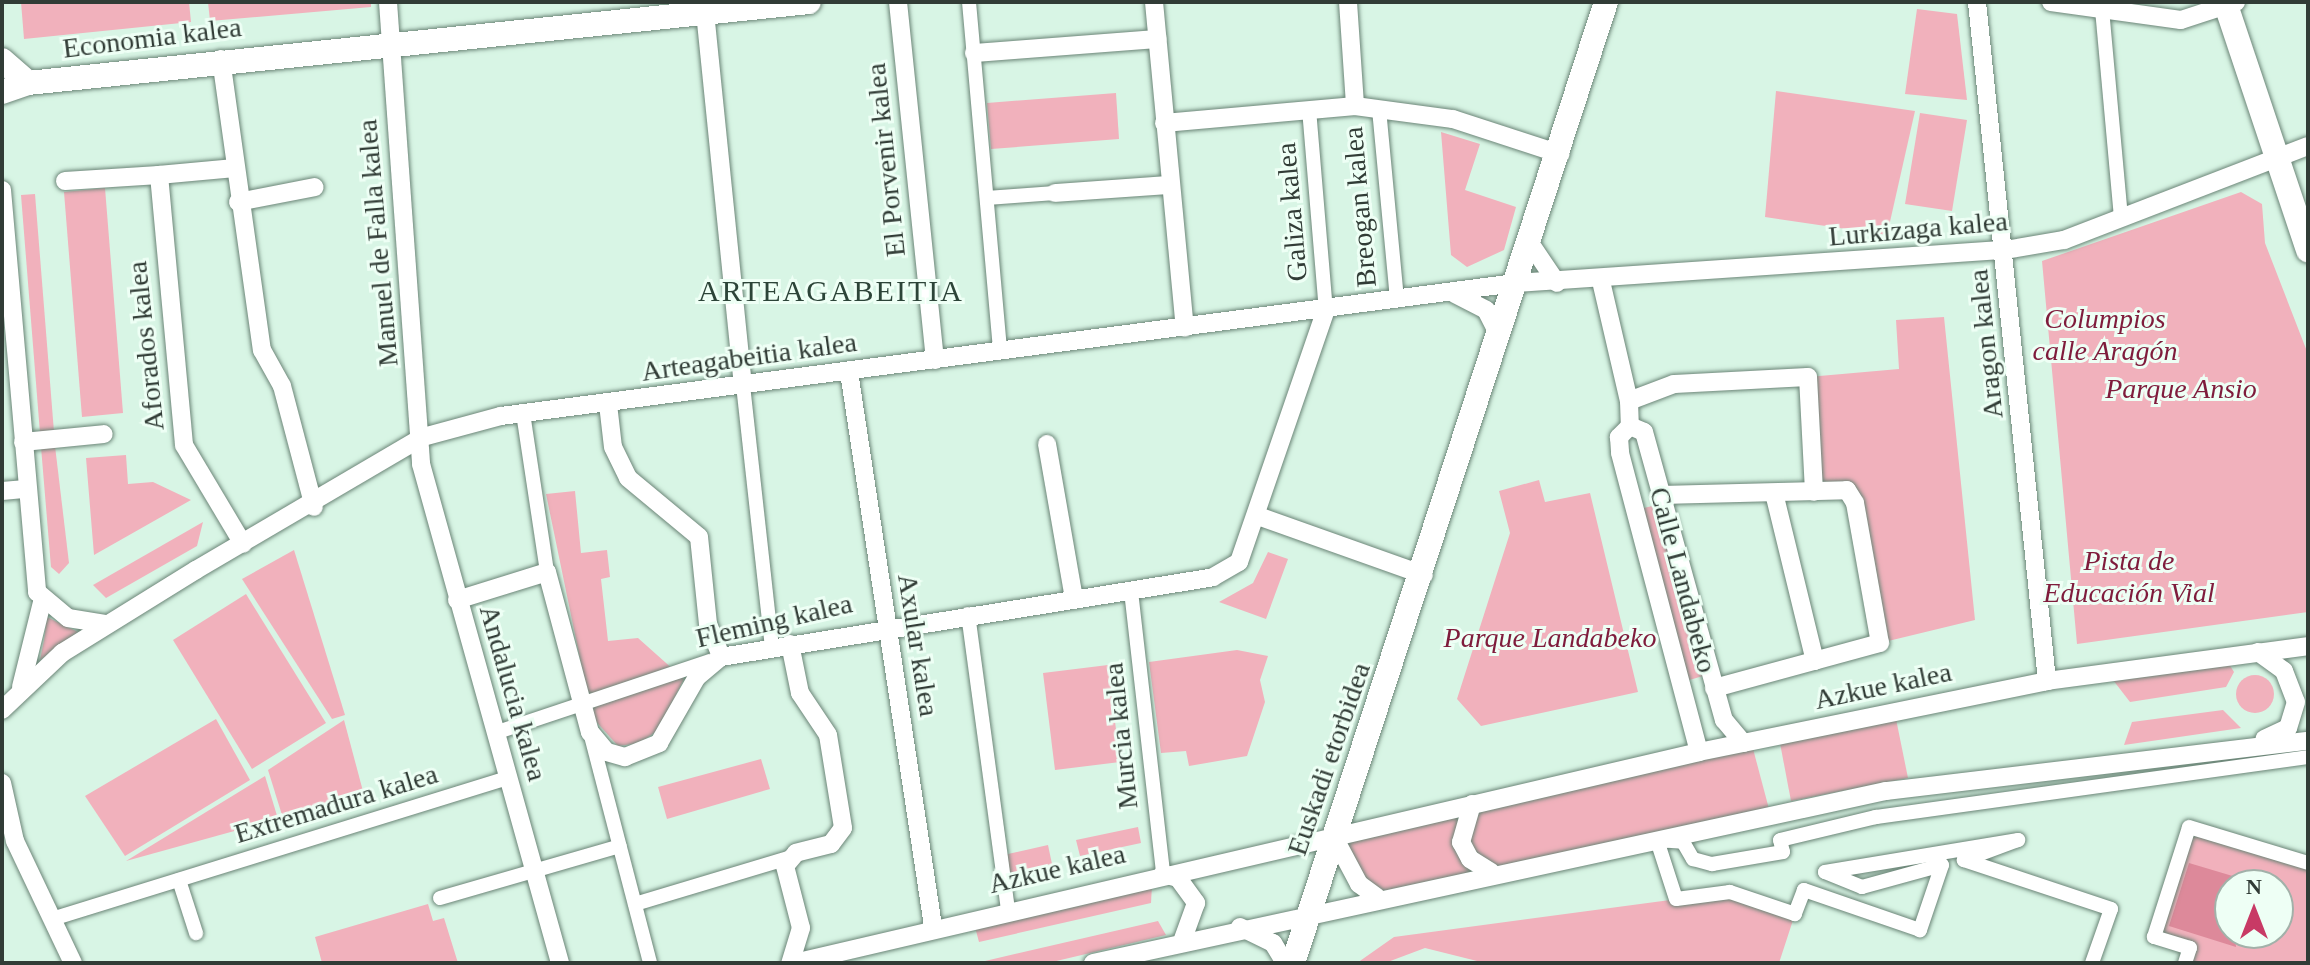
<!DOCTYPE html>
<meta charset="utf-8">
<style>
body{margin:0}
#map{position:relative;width:2310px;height:965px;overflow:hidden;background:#d8f5e5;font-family:"Times New Roman",serif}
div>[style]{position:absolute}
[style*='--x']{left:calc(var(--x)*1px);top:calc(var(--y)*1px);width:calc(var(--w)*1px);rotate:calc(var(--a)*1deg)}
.green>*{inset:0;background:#f1b1bc}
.round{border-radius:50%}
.water>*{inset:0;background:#dd899a}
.roads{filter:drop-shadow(0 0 2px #6b8577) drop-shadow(0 0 2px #6b8577)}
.pedestrian>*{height:14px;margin:-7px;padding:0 7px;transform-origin:7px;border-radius:7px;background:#fff}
.minor>*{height:18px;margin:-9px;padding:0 9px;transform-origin:9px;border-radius:9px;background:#fff}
.tertiary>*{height:24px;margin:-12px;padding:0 12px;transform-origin:12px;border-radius:12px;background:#fff}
span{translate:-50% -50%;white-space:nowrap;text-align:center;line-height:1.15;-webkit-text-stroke:6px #eefff5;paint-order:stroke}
.street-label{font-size:28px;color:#313c36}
.park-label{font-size:28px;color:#7f1c3c;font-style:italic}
.neighbourhood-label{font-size:30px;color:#2c4438;letter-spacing:2px}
.frame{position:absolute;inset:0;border:4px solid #313c36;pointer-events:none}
.north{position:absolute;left:2214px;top:869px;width:80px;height:80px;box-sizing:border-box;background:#eefff5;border:2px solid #a2b1a9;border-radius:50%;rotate:0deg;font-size:22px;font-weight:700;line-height:32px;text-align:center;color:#313c36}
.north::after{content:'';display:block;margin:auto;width:28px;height:36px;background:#c83a65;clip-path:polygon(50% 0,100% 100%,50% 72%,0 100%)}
</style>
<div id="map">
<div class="green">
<div style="clip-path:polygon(21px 2px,189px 2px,191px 22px,24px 39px)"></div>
<div style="clip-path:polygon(208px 2px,371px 2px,371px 7px,210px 21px)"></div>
<div style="clip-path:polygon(1917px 9px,1957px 14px,1967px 100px,1905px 94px)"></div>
<div style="clip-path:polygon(1776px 91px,1915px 111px,1887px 235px,1765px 217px)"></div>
<div style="clip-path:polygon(1116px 93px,1119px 139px,991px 149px,987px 103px)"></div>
<div style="clip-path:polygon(1920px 113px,1967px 120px,1952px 211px,1905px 204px)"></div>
<div style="clip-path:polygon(1441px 132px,1480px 144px,1465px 190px,1516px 207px,1504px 250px,1467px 267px,1451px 255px)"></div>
<div style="clip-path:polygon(105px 188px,123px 413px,82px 417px,64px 192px)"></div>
<div style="clip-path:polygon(2241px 192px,2262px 204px,2265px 243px,2308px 354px,2308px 612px,2077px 644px,2042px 261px)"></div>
<div style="clip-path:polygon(35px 194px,54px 432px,40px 433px,21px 195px)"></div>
<div style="clip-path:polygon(1944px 317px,1975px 620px,1880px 643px,1846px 490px,1814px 492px,1808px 377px,1899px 369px,1896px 320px)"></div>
<div style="clip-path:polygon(55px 446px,69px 563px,59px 574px,51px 567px,41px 447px)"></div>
<div style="clip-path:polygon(126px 455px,128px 484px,153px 482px,191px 500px,94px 555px,86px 458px)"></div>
<div style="clip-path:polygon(1539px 480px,1545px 502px,1590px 493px,1638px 692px,1481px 726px,1457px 699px,1510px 533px,1499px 491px)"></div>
<div style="clip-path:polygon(575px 491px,581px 553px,607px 550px,610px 577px,601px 579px,608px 641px,638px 638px,684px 679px,658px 730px,640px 743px,618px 746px,592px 717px,546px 494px)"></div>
<div style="clip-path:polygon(1660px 504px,1706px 675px,1683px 682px,1636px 510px)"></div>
<div style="clip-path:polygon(203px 522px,197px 546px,106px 598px,93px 585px)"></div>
<div style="clip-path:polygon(294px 550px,345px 715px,332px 719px,242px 579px)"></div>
<div style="clip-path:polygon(1268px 552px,1288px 559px,1266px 619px,1219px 602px,1253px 583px)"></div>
<div style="clip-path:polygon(246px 594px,326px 723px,252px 769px,173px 640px)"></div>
<div style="clip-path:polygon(47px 617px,78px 632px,40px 660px,44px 640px)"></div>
<div style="clip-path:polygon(1237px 650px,1268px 656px,1260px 680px,1265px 702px,1247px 756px,1189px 766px,1186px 751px,1161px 753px,1149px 662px)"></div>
<div style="clip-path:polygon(2229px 664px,2234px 672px,2226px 687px,2130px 702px,2113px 680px)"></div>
<div style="clip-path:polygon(1108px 665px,1120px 762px,1055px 770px,1043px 673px)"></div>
<div class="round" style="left:2236px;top:675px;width:38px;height:38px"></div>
<div style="clip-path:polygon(2223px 710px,2241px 728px,2124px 745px,2132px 722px)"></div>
<div style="clip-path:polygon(216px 719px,250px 780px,125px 856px,85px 796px)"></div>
<div style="clip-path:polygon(1896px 719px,1908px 778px,1791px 801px,1780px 743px)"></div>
<div style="clip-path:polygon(344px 720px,364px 795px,282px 815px,268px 770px)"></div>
<div style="clip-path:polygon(1752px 745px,1769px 809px,1492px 869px,1473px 857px,1466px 839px,1476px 808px)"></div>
<div style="clip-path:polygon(761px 759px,770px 789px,667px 819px,658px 787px)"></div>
<div style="clip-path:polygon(265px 776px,278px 819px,126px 861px)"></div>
<div style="clip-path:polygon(1463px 811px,1477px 871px,1383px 891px,1362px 883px,1341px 840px)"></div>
<div style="clip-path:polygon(1138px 827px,1141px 843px,1080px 856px,1076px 840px)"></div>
<div style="clip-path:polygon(evenodd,2189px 827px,2308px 863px,2308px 963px,2185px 963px,2190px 948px,2154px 937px,2189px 827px,2230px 885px,2278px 885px,2278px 933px,2230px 933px,2230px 885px)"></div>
<div style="clip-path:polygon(1048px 845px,1052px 864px,1000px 876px,995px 857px)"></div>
<div style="clip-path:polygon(1152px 885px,1151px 903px,979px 942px,975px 927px)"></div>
<div style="clip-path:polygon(1730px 892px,1795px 914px,1779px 963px,1485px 963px,1425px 948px,1385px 963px,1357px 963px,1394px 937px)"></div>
<div style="clip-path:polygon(428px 904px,433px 921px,444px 918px,458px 963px,322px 963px,315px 937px)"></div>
<div style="clip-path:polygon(1158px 921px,1166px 935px,1048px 963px,985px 961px)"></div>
</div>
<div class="water">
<div style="clip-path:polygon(2189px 863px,2256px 883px,2230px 885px,2236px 947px,2169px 926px)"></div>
</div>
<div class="roads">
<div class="pedestrian">
<div style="--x:969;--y:2;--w:350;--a:84.9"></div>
<div style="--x:2102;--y:9;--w:210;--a:84.8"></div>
<div style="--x:1309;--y:109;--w:202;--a:85.2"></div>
<div style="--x:1379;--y:109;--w:192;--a:84.6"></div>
<div style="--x:987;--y:198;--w:68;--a:-4.2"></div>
<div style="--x:743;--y:385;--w:264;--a:83.7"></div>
<div style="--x:523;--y:413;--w:161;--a:81.4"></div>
<div style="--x:1131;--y:591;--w:285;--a:83.5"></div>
<div style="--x:968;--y:614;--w:297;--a:82.3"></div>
<div style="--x:495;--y:733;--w:227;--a:-18.5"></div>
<div style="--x:591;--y:736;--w:235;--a:75.4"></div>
<div style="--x:1942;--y:865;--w:69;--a:108.7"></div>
<div style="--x:1920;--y:930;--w:123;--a:-161"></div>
<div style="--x:1804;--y:890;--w:26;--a:111"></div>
<div style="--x:1795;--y:914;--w:69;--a:-161.3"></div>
<div style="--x:1730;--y:892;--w:54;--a:172.6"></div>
<div style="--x:1676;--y:899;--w:62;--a:-107.9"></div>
<div style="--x:1657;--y:840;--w:26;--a:4"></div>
<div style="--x:1683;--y:842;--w:20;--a:60"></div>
<div style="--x:1693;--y:859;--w:20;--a:15"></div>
<div style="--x:1712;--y:864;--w:72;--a:-9.6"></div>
<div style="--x:1783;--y:852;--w:12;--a:-104"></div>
<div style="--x:1780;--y:840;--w:99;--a:-13.5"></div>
<div style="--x:1876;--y:817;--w:436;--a:-7.9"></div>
<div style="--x:1942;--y:865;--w:83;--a:164.6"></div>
<div style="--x:1862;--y:887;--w:40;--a:-158"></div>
<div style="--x:1825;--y:872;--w:196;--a:-9.4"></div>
<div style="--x:2018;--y:840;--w:58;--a:159.7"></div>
<div style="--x:1964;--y:860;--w:155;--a:18.4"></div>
<div style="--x:2111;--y:909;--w:57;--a:109.4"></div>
<div style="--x:179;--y:880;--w:56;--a:72.2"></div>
<div style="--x:440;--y:898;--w:187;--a:-16.1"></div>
<div style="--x:635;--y:904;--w:160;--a:-16.7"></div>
<div style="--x:52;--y:919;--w:477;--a:-17.2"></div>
<div style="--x:2185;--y:963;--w:16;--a:-72"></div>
<div style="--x:2190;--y:948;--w:38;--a:-163"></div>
<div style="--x:2154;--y:937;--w:115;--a:-72.3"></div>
<div style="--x:2189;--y:827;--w:124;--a:16.8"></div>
</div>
<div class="minor">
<div style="--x:388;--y:2;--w:463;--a:85.9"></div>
<div style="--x:421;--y:464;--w:518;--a:74.43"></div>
<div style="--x:898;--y:2;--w:360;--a:84.1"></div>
<div style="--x:1154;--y:2;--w:327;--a:84.6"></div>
<div style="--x:1348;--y:2;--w:104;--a:86.1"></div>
<div style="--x:1977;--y:2;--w:683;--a:84.11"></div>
<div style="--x:2051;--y:2;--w:131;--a:7.9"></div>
<div style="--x:2181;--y:20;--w:58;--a:-18.1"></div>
<div style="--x:705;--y:12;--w:375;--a:84.2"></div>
<div style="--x:974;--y:53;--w:184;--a:-4.4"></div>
<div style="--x:221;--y:59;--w:294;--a:82"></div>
<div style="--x:262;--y:350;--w:41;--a:60.9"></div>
<div style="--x:282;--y:386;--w:125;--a:75.2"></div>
<div style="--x:1164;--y:123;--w:192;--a:-5.1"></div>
<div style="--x:1355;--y:106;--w:99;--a:7.6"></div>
<div style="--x:1453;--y:119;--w:113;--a:18.1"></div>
<div style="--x:234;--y:168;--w:75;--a:174.7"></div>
<div style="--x:159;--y:175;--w:271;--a:84.7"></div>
<div style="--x:184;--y:445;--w:115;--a:59.2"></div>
<div style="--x:65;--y:181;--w:94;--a:-3.7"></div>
<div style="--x:2;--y:190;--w:404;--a:85"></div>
<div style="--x:37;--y:592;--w:40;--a:40"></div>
<div style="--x:68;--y:618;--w:39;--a:9"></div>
<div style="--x:1055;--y:193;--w:115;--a:-4"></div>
<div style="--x:238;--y:202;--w:78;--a:-11"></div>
<div style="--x:1530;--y:243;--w:48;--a:56"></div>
<div style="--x:1601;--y:281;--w:123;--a:76.9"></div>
<div style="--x:1629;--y:401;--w:25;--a:88"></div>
<div style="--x:1630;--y:426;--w:16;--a:135"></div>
<div style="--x:1619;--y:437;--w:16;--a:86"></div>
<div style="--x:1620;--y:453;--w:309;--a:75.2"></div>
<div style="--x:1455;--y:294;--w:35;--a:27"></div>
<div style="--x:1486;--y:310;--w:30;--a:63"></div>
<div style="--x:849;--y:372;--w:560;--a:81.38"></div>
<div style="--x:1629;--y:401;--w:48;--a:-20.7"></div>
<div style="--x:1674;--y:384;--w:134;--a:-3"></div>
<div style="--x:1808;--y:377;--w:115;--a:87"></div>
<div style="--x:608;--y:404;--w:43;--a:83.4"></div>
<div style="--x:613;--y:447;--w:34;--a:64"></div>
<div style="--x:628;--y:478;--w:92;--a:39.7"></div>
<div style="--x:699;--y:537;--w:87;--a:84.1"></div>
<div style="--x:708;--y:624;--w:35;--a:68"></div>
<div style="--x:1630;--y:426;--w:15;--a:23"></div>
<div style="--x:1644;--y:432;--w:299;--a:74.5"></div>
<div style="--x:1724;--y:720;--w:30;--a:50"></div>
<div style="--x:23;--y:442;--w:81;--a:-5.6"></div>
<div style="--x:1047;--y:444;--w:157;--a:80.1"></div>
<div style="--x:2;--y:491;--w:24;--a:-5"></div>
<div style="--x:1774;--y:493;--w:173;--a:76.3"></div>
<div style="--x:1661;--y:495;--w:186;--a:-1.5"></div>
<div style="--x:1847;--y:490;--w:15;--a:58"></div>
<div style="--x:1855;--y:503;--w:142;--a:79.9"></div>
<div style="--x:1880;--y:643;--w:172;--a:164.8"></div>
<div style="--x:1258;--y:516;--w:176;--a:19.6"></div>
<div style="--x:457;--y:600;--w:94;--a:-17.3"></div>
<div style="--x:547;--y:572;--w:166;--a:75"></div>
<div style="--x:590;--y:732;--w:26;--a:50"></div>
<div style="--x:607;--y:752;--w:19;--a:16"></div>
<div style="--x:625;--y:757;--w:37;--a:-22"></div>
<div style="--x:659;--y:743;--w:76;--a:-60.1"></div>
<div style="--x:697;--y:677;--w:31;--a:-40"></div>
<div style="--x:721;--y:657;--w:498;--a:-9.2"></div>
<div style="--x:1213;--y:577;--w:30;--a:-30"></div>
<div style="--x:1239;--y:562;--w:267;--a:-71"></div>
<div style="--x:790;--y:644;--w:50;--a:78.5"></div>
<div style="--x:800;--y:693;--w:50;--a:56.3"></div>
<div style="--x:828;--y:735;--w:94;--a:80.8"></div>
<div style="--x:843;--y:828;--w:20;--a:127"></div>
<div style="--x:831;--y:844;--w:36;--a:166"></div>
<div style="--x:796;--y:853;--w:17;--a:130"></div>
<div style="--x:785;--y:866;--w:64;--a:75.5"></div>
<div style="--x:801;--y:928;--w:37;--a:107"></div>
<div style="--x:2258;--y:652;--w:32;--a:36"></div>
<div style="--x:2284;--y:671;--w:33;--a:69"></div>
<div style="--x:2296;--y:702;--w:27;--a:107"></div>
<div style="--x:2288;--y:728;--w:26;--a:155"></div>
<div style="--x:21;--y:687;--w:88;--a:-76.1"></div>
<div style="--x:2;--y:710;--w:83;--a:-43.5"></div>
<div style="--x:62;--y:653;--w:158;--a:-31.8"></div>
<div style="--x:196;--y:570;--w:263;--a:-30.4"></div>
<div style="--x:423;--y:437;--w:81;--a:-15.1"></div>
<div style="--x:501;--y:416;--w:1024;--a:-7.47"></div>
<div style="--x:1516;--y:283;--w:490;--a:-3.9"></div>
<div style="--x:2005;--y:250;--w:60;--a:-9.6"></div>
<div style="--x:2064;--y:240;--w:261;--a:-21.1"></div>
<div style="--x:2;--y:783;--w:59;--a:77.4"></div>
<div style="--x:15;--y:841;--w:135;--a:64.6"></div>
<div style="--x:1472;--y:804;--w:40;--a:106"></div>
<div style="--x:1461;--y:842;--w:19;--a:62"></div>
<div style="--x:1470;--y:859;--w:25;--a:32"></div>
<div style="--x:1334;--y:837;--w:53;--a:62"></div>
<div style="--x:1359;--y:884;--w:22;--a:36"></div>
<div style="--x:1163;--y:874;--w:16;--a:15"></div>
<div style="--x:1178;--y:878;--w:31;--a:54"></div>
<div style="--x:1196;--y:903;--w:38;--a:110"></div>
<div style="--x:1240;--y:927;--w:37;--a:26"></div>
<div style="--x:1273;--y:943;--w:23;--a:59"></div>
<div style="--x:794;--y:963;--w:929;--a:-13.12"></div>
<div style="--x:1699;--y:752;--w:355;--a:-11.5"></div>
<div style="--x:2047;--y:681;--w:263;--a:-7.6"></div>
<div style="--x:1093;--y:963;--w:811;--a:-12.24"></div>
<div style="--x:1886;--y:791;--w:425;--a:-6.8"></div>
</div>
<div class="tertiary">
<div style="--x:2225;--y:2;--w:262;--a:71.5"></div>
<div style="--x:2;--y:60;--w:35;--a:41"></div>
<div style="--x:28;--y:83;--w:785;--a:-5.92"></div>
<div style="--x:2;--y:92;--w:28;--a:-19"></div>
<div style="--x:1293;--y:963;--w:1011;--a:-71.96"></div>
</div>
</div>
<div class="street-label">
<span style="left:152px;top:38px;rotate:-7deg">Economia kalea</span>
<span style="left:886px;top:160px;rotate:-96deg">El Porvenir kalea</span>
<span style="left:1360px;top:207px;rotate:-95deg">Breogan kalea</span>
<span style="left:1292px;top:212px;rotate:-95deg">Galiza kalea</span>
<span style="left:1918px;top:229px;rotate:-5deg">Lurkizaga kalea</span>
<span style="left:378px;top:243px;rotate:-95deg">Manuel de Falla kalea</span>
<span style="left:1986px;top:344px;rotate:-96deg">Aragon kalea</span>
<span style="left:146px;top:346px;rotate:-96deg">Aforados kalea</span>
<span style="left:749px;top:357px;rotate:-8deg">Arteagabeitia kalea</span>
<span style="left:1683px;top:580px;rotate:75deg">Calle Landabeko</span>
<span style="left:774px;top:621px;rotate:-13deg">Fleming kalea</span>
<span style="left:918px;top:645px;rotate:81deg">Axular kalea</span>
<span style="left:1883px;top:686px;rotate:-12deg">Azkue kalea</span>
<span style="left:513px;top:693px;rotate:74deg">Andalucia kalea</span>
<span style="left:1121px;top:736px;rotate:-96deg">Murcia kalea</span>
<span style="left:1329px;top:759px;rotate:-71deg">Euskadi etorbidea</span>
<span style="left:336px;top:804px;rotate:-17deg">Extremadura kalea</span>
<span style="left:1057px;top:869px;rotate:-13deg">Azkue kalea</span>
</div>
<div class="park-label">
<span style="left:2105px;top:335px">Columpios<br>calle Aragón</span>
<span style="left:2181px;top:389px">Parque Ansio</span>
<span style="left:2129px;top:577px">Pista de<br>Educación Vial</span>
<span style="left:1550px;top:638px">Parque Landabeko</span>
</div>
<div class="neighbourhood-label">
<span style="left:831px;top:291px">ARTEAGABEITIA</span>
</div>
<div class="frame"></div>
<div class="north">N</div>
</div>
